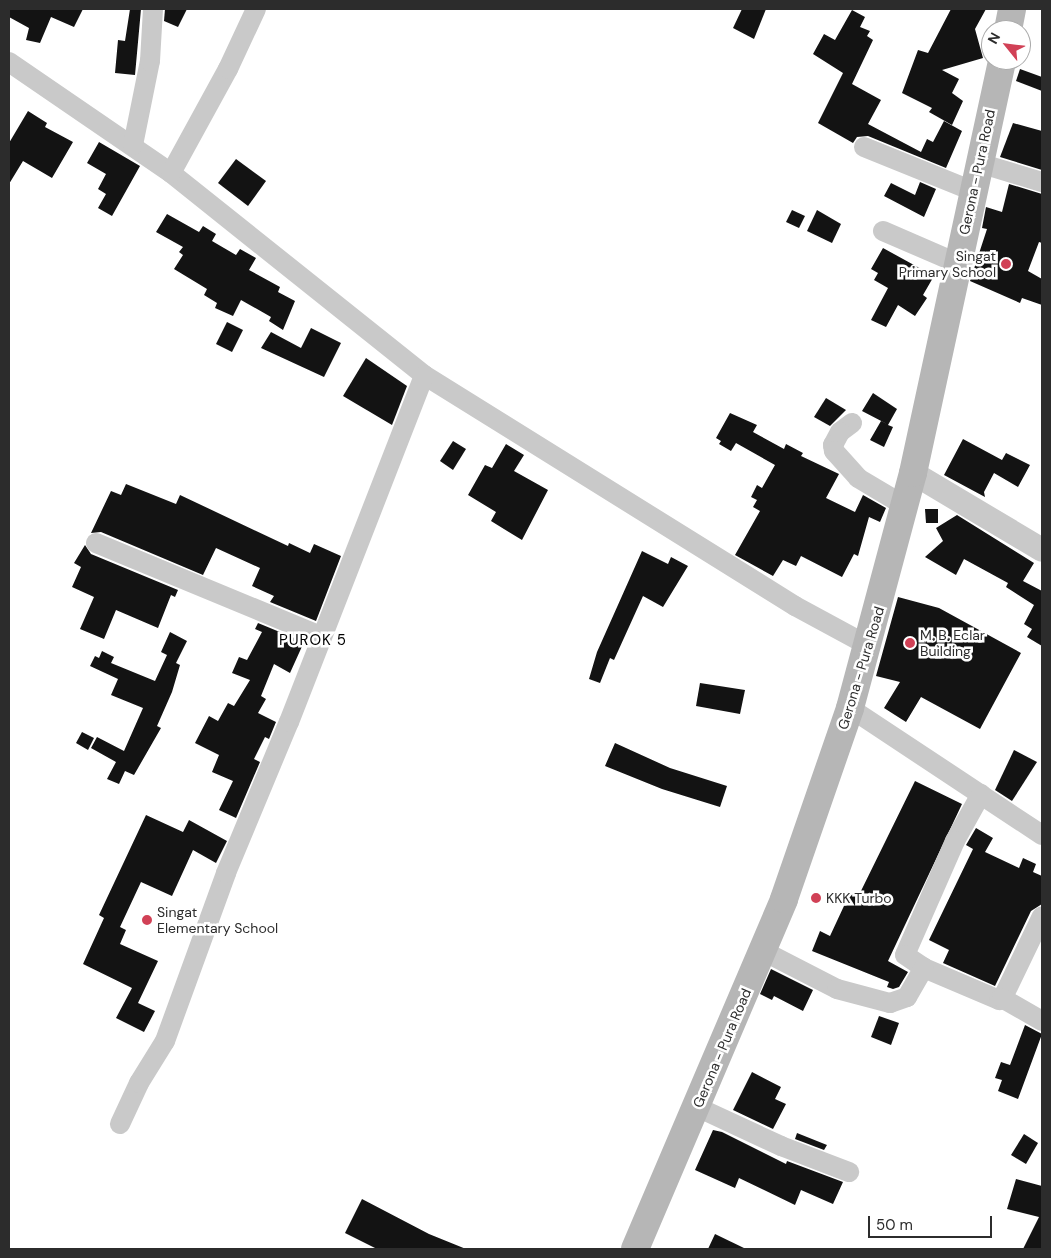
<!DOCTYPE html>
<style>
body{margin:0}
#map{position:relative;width:1051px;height:1258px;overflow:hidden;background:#fff;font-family:"DM Sans",sans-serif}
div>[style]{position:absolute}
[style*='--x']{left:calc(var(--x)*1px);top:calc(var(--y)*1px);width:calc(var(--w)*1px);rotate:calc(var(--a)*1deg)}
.building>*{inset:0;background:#131313}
.minor>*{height:20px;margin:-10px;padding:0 10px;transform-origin:10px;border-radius:10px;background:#c9c9c9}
.tertiary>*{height:24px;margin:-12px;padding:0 12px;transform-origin:12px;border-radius:12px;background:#c9c9c9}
.secondary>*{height:28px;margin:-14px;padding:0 14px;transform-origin:14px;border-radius:14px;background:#b6b6b6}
.dots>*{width:14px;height:14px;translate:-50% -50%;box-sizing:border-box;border:2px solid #fff;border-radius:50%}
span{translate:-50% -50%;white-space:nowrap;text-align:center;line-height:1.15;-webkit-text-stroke:5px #fff;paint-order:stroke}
.street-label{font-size:14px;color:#2c2c2c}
.poi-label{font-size:14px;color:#2c2c2c}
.right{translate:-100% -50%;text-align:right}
.left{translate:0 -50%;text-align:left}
.neighbourhood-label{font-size:15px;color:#000;letter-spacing:1px}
.frame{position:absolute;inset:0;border:10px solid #2c2c2c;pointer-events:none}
.north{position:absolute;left:981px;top:20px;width:50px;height:50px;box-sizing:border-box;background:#fff;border:1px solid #ababab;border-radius:50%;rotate:299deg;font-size:14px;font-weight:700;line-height:20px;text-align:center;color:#2c2c2c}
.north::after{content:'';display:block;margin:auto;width:18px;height:22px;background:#d14156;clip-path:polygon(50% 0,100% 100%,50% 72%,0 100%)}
.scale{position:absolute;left:868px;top:1216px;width:124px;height:22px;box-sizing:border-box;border:2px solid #2c2c2c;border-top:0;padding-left:6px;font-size:15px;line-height:18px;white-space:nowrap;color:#2c2c2c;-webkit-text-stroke:4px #fff;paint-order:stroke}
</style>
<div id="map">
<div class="building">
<div style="clip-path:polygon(9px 9px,83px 9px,74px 27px,51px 17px,40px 43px,26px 40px,29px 28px,9px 17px)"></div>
<div style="clip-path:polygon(130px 9px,141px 9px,135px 75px,115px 73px,118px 40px,125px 41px)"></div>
<div style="clip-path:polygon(165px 9px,187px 9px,178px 27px,164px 21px)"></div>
<div style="clip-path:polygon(742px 9px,766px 9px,754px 39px,733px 28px)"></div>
<div style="clip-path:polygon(951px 9px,986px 9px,975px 29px,983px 58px,942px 70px,959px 79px,952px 93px,963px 101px,952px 125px,929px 112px,932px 108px,902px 93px,918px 50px,928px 53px)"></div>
<div style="clip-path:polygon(852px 10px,865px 17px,860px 27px,870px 31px,867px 36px,873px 40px,852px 84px,881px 100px,868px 124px,921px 152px,927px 139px,933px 142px,944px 121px,962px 131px,946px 168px,868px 136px,857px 137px,853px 143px,818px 123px,843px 73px,813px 54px,824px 34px,835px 40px)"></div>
<div style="clip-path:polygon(1020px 69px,1042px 77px,1042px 91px,1016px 81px)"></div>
<div style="clip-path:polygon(28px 111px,47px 123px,45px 127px,73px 142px,52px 178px,23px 161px,9px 184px,9px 143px)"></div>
<div style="clip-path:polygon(1013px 123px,1042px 131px,1042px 170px,1000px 157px)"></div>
<div style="clip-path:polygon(99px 142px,140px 166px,112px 216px,98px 208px,106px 194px,98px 189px,106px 174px,87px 163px)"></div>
<div style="clip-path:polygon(236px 159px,266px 181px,248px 206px,218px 183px)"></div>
<div style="clip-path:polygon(920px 182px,936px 189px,924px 217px,884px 196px,891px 183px,915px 195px)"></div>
<div style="clip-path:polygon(1009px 184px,1042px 194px,1042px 243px,1039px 242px,1028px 271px,1042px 279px,1042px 305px,1022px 298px,1020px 303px,970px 281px,987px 229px,982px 228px,986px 207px,1002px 212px)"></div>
<div style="clip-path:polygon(792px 210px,805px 216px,799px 228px,786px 222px)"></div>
<div style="clip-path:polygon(817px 210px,841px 224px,832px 243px,807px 231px)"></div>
<div style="clip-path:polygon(167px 214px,199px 232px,203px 226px,216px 234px,212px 241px,236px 255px,240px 249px,256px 258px,249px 270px,280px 287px,278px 292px,295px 301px,283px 330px,269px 321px,271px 317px,241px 300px,233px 316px,215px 308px,217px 303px,204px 295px,207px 289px,174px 269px,183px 255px,179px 252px,183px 247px,156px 232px)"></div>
<div style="clip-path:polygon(883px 248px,934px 276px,923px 295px,927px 298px,915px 316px,898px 305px,886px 327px,871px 320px,888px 288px,874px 280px,878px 273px,871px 269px)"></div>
<div style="clip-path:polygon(227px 322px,243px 330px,232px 352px,216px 344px)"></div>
<div style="clip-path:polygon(311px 328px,341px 343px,324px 377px,261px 348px,271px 332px,301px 348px)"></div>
<div style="clip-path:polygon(366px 358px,407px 386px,392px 425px,343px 396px)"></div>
<div style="clip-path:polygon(873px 393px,897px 409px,888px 425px,893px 427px,884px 447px,870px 440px,881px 421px,887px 424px,862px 411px)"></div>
<div style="clip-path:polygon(826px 398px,846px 410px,830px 426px,814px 417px)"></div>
<div style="clip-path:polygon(730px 413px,757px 425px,753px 432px,784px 449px,786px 444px,803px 453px,801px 456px,839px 474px,826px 498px,855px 512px,863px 495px,886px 508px,880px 522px,869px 517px,858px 556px,854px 554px,842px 577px,801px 556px,796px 566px,783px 560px,773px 576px,735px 555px,760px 511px,753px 507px,757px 500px,751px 497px,757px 485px,762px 488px,775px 465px,736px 443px,731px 451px,719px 444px,721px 441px,716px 438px)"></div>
<div style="clip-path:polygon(963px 439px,1002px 460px,1006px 453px,1030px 465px,1018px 487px,994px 473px,984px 492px,985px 497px,944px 475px)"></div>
<div style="clip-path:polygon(453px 441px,466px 449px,453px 470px,440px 461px)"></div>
<div style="clip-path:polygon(506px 444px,524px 455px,514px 471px,548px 490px,522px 540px,491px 521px,496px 512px,468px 495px,485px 465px,492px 468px)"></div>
<div style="clip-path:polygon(126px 484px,176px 504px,180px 495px,288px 546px,289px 543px,310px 553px,314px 544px,341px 556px,316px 621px,270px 602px,274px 596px,252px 586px,260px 568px,216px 548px,203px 575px,101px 532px,91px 533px,111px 491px,121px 495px)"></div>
<div style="clip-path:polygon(925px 509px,938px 509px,938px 523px,926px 523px)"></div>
<div style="clip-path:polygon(957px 515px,1034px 563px,1023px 581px,1042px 591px,1042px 646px,1027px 637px,1032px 629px,1024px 624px,1034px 605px,1006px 587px,1008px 583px,964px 559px,956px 575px,925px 557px,943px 541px,936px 528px)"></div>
<div style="clip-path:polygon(85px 545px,91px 554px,178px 590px,175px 597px,171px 595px,158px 628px,116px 610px,104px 639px,80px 629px,94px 597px,72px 587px,81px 567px,74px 563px)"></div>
<div style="clip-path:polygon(642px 551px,668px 564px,671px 557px,688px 566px,663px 607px,643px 596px,614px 660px,610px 658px,600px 683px,589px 679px,597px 652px)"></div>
<div style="clip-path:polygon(898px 597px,939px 608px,1021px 653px,980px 729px,921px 697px,906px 722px,884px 708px,900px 682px,876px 676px)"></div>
<div style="clip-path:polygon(258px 623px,304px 642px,290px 673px,274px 664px,261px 696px,266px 699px,258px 713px,276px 722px,269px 739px,265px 737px,254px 759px,260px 762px,236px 818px,219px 810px,233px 781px,212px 772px,219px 755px,195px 743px,209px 716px,218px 721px,228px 703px,234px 706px,250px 680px,232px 673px,239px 657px,247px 660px,262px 632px,255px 629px)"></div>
<div style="clip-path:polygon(170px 632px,187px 641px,176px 663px,180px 665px,172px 692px,157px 726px,161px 728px,134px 775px,125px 771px,119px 784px,107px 779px,116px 762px,91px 748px,97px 737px,124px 751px,143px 708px,111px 695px,118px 679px,90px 666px,95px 656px,99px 658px,102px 651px,114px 657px,111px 663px,155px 681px,167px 655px,161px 652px)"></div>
<div style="clip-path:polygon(700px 683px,745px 690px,740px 714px,696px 706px)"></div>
<div style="clip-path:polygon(82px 732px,94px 738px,88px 750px,76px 743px)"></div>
<div style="clip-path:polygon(615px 743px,670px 768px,727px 786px,720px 807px,662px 789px,605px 766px)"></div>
<div style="clip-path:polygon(1014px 750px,1037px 762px,1012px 801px,995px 790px)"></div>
<div style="clip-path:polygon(915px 781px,962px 804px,888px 961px,908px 972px,899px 987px,893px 989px,887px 987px,889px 982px,812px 951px,820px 931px,830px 936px,850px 893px,858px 897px)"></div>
<div style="clip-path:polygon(146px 815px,183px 832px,189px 820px,227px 841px,216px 863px,193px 850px,172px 896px,141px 882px,120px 927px,126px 930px,120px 944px,158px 961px,138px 1003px,155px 1011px,144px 1032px,116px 1018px,132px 988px,83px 964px,104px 918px,99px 915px)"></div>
<div style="clip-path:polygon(976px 828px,993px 838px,985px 852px,1019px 868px,1023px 858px,1036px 864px,1033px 872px,1042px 876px,1042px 904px,1031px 911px,995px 986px,943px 963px,949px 950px,929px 940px,973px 849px,966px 845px)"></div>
<div style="clip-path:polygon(771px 969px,813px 990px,803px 1011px,774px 996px,772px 1000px,760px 994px)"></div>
<div style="clip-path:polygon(879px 1016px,899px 1023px,891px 1045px,871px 1037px)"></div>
<div style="clip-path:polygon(1025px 1025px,1042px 1034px,1018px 1099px,998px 1091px,1002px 1080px,995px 1078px,1001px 1062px,1010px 1065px)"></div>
<div style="clip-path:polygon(752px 1072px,781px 1087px,775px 1099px,786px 1104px,773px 1129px,733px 1110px)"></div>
<div style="clip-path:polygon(713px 1130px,722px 1132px,786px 1164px,787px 1161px,843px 1182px,833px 1204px,801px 1190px,795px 1205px,739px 1178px,735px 1188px,695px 1170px)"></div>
<div style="clip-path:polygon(797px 1133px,827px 1145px,824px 1150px,795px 1139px)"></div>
<div style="clip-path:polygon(1024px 1134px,1038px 1143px,1026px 1164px,1011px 1155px)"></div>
<div style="clip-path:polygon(1016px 1179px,1042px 1186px,1042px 1249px,1023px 1249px,1039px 1217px,1007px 1209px)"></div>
<div style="clip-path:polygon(362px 1199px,429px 1234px,466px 1249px,377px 1249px,345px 1233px)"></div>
<div style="clip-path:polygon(715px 1234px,746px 1249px,708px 1249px)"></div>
</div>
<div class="minor">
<div style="--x:9;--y:62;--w:196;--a:34.4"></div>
<div style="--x:171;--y:173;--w:324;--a:38.6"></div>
<div style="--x:424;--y:375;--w:437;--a:31.9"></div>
<div style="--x:795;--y:606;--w:84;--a:28.4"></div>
<div style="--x:133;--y:145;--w:86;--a:-78.6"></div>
<div style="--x:150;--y:61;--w:52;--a:-86.7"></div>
<div style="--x:864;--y:147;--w:118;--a:22"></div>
<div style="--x:979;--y:163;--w:66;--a:16.8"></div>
<div style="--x:171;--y:173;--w:119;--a:-61.3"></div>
<div style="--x:228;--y:69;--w:66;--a:-65"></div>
<div style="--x:883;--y:231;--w:81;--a:23.4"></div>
<div style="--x:852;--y:423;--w:15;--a:143"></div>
<div style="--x:840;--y:432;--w:15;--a:118"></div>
<div style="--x:833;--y:445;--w:6;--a:81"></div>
<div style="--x:834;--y:451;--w:36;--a:48"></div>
<div style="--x:858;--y:478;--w:55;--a:30.8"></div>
<div style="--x:96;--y:543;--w:243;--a:22.5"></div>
<div style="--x:850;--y:708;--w:230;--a:33.5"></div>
<div style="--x:981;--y:794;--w:54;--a:119"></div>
<div style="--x:955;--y:841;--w:124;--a:113.7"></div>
<div style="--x:905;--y:955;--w:23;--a:34"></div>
<div style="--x:924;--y:968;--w:82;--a:23.1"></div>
<div style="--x:999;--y:1000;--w:9;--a:-49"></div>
<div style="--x:1005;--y:993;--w:85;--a:-64.3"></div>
<div style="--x:763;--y:951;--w:83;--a:27.2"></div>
<div style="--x:837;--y:989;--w:55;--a:14.8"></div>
<div style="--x:890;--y:1003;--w:18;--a:-19"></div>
<div style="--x:907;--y:997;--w:34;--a:-60"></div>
<div style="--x:1002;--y:998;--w:46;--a:29.9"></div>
<div style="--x:697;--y:1107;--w:93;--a:24.9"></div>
<div style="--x:781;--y:1146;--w:73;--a:20.9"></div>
<div style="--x:120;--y:1124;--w:45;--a:-65.1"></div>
<div style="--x:139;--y:1083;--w:49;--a:-58.2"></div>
<div style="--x:165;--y:1041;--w:179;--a:-70"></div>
<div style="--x:226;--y:873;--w:164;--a:-67.4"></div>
<div style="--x:289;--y:722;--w:372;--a:-68.7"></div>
</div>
<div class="tertiary">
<div style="--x:913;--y:473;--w:150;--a:30.8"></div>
</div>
<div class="secondary">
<div style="--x:1008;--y:30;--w:21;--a:-79"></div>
<div style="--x:635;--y:1249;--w:380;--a:-66.9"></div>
<div style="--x:784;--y:899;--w:202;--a:-70.9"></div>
<div style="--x:850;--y:708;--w:243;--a:-75"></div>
<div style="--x:913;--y:473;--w:422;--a:-77.8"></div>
</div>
<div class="dots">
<div style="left:1006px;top:264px;background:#d14156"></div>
<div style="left:910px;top:643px;background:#d14156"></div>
<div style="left:816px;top:898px;background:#d14156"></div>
<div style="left:147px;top:920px;background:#d14156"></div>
</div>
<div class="street-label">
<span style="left:977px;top:172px;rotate:-78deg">Gerona - Pura Road</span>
<span style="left:861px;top:668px;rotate:-73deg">Gerona - Pura Road</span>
<span style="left:722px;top:1048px;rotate:-67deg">Gerona - Pura Road</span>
</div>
<div class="poi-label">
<span class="right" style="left:996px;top:264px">Singat<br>Primary School</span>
<span class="left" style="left:920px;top:643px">M. B. Eclar<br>Building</span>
<span class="left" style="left:826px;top:898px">KKK Turbo</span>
<span class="left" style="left:157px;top:920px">Singat<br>Elementary School</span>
</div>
<div class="neighbourhood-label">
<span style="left:313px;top:641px">PUROK 5</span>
</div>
<div class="frame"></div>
<div class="north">N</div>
<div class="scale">50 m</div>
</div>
